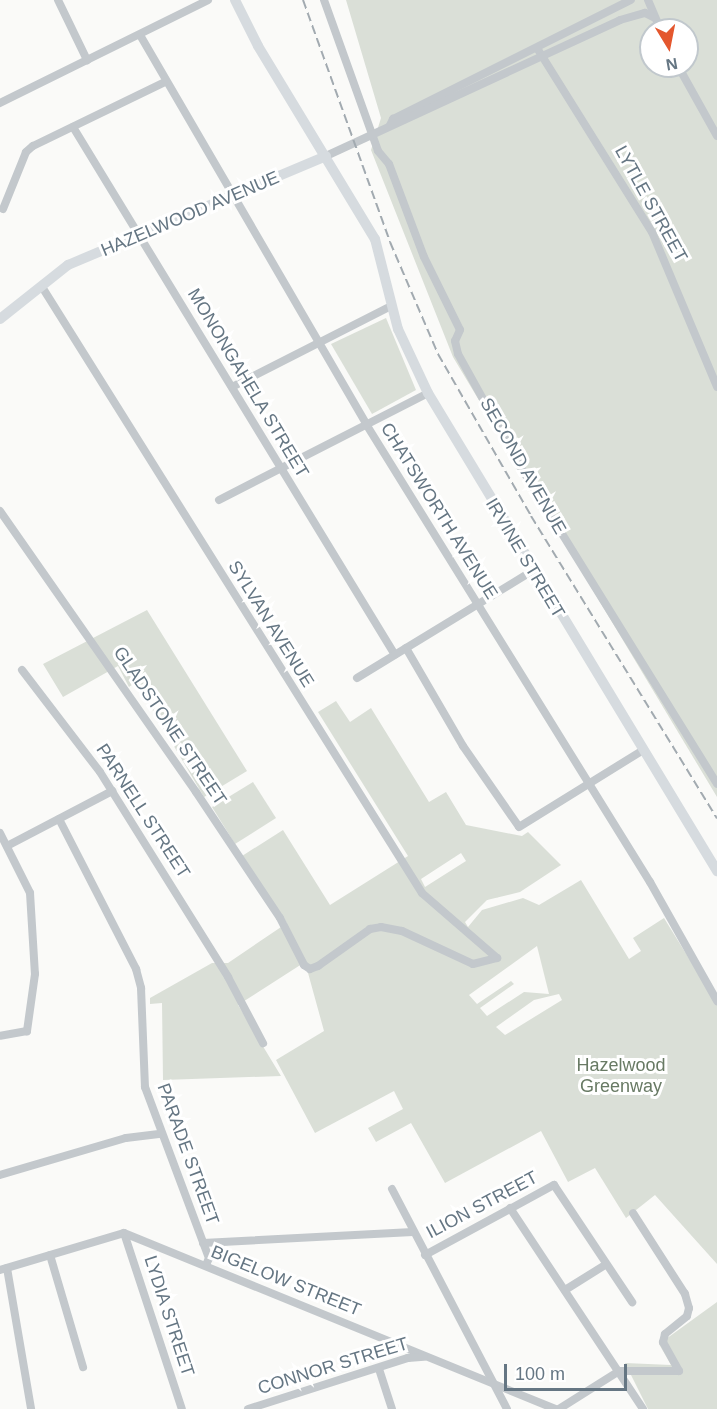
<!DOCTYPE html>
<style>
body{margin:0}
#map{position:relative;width:717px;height:1409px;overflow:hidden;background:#fafaf8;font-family:Helvetica,sans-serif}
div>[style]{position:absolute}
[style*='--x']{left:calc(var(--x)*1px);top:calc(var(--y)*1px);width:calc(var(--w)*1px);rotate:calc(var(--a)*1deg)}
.green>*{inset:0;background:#dadfd7}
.minor>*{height:8px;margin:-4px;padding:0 4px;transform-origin:4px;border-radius:4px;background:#c3c8cc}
.major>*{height:10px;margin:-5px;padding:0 5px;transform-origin:5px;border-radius:5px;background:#d6dbdf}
.rail>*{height:2px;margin-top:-1px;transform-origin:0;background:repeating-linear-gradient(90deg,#a2aab0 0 9px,transparent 0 13.5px)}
span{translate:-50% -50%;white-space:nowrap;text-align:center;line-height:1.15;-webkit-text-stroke:6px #fff;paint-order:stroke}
.street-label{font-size:18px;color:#657683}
.park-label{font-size:18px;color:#687a64}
.north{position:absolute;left:639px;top:18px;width:60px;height:60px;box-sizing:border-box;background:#fff;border:2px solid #c1c8cd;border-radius:50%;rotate:170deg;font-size:16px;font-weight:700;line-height:24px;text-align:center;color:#657683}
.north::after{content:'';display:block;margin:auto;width:21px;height:27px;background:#e4572e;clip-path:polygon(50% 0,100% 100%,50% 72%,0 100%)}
.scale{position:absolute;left:504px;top:1364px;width:123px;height:27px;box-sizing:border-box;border:3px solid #657683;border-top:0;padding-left:8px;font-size:18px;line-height:21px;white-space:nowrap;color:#657683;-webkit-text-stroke:4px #fff;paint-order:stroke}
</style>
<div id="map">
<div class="green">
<div style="clip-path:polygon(evenodd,346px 0,717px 0,717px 797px,453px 357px,371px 150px,381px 118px,346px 0,651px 30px,687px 30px,687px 66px,651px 66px,651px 30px)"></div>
<div style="clip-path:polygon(386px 318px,416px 390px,372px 414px,331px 344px)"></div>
<div style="clip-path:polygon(147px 610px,247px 771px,204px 797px,136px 682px,129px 687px,118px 666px,63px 697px,43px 664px)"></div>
<div style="clip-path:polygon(evenodd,336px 701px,350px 722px,371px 708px,429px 802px,446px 792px,466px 825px,522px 836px,528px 832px,561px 865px,520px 892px,487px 900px,465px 922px,468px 927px,482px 910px,523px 898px,539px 905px,581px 880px,629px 959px,641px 951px,633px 938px,664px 918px,717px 1004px,717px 1264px,655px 1195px,626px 1218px,595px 1168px,568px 1182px,541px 1131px,445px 1183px,411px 1123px,376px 1142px,368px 1128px,403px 1109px,394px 1091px,315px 1133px,276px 1060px,324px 1031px,305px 962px,238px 1005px,281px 1076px,163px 1080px,162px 1003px,150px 1004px,150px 998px,212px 963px,228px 963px,287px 923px,242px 856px,283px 830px,330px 905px,408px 856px,318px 712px,336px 701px,461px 853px,466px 861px,425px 887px,421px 879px,461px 853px,336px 701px,537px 946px,549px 994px,524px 992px,487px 1016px,480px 1008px,514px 984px,511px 981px,477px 1004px,469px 995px,537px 946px,336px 701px,559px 994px,562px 1000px,505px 1035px,496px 1027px,534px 1000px,559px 994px)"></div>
<div style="clip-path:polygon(253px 782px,276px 818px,235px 844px,212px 807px)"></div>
<div style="clip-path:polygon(717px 1302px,717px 1409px,648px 1409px,625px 1363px,671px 1365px,659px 1344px)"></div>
</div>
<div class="minor">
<div style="--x:58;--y:0;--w:67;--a:64.2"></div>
<div style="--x:324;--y:0;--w:160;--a:70.3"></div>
<div style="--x:378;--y:151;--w:17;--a:50"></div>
<div style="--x:389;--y:164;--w:99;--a:69.4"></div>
<div style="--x:424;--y:257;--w:81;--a:63.7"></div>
<div style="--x:460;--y:330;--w:12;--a:114"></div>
<div style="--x:455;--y:341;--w:13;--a:77"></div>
<div style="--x:458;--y:354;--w:128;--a:61"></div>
<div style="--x:520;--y:466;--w:374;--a:58.2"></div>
<div style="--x:648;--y:0;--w:33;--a:67"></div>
<div style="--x:140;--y:35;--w:450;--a:59.8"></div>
<div style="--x:366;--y:424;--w:539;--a:58.2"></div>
<div style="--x:650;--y:882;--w:137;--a:60.6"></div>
<div style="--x:537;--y:48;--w:217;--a:58"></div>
<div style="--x:652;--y:232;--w:168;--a:67.2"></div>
<div style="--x:678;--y:66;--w:80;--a:60.9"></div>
<div style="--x:0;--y:103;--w:232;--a:-26.3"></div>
<div style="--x:390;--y:125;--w:7;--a:-63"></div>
<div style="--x:393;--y:119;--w:266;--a:-26.6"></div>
<div style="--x:73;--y:127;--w:618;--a:58.62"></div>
<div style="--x:326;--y:156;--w:324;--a:-24.8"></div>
<div style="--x:620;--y:20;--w:26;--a:-16"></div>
<div style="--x:645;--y:13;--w:11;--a:27"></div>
<div style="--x:3;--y:209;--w:61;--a:-68"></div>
<div style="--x:26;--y:152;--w:9;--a:-41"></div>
<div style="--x:33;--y:146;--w:147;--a:-25.9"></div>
<div style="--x:232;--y:387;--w:178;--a:-27"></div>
<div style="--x:219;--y:500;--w:235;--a:-27.1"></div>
<div style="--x:0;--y:511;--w:343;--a:55.1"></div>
<div style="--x:196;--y:792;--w:151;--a:56.3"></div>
<div style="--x:280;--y:918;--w:53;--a:62.9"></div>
<div style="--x:304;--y:965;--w:7;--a:34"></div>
<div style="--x:310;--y:969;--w:9;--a:-21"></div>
<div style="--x:318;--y:966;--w:64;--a:-35.4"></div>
<div style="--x:370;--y:929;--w:11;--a:-10"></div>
<div style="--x:381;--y:927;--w:21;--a:11"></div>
<div style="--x:402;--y:931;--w:78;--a:24.9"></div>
<div style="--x:473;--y:964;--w:25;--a:-14"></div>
<div style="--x:497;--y:958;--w:99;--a:-139.1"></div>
<div style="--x:422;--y:893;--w:715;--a:-122.09"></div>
<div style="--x:406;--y:648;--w:113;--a:59.8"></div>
<div style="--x:463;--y:746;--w:98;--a:55.3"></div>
<div style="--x:519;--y:827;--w:146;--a:-31.8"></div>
<div style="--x:22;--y:670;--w:128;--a:52.6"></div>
<div style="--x:100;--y:772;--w:242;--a:58"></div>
<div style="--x:228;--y:977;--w:75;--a:62.1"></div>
<div style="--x:357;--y:678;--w:205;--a:-31.4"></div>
<div style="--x:59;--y:819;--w:169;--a:62.8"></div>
<div style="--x:136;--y:969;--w:20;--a:75"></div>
<div style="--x:141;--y:988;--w:99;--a:87.7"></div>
<div style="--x:145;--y:1087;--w:183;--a:69.5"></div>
<div style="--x:209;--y:1258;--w:8;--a:113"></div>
<div style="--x:0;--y:833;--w:67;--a:63.4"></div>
<div style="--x:30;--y:893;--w:81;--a:86.5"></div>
<div style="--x:35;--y:974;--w:58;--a:98"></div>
<div style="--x:27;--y:1031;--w:27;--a:170"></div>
<div style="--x:7;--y:846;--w:119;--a:-27.6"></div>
<div style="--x:0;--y:1175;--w:131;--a:-16.4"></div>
<div style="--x:126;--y:1138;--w:35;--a:-7"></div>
<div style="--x:392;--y:1189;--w:248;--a:62.4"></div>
<div style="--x:510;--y:1208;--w:241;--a:56.5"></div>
<div style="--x:124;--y:1233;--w:185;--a:71.8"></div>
<div style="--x:203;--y:1243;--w:210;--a:-3"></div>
<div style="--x:50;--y:1255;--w:117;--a:73.6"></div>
<div style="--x:425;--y:1255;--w:147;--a:-28.5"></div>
<div style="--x:554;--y:1185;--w:141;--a:56.3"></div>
<div style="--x:7;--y:1268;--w:143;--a:80.3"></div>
<div style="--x:0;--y:1270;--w:129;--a:-16.6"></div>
<div style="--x:124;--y:1233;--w:466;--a:22.2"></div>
<div style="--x:565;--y:1290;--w:47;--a:-32"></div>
<div style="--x:379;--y:1369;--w:42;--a:72"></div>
<div style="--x:619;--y:1371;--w:60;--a:0"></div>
<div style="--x:679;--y:1371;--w:33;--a:-119"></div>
<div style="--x:663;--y:1342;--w:8;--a:-76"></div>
<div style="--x:665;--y:1334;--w:28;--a:-39"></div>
<div style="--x:687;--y:1316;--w:8;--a:-76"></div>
<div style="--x:689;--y:1308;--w:15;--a:-106"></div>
<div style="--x:685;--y:1294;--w:96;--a:-122.7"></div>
<div style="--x:248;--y:1409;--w:168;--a:-17.7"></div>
<div style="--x:408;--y:1358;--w:16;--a:-4"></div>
<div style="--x:559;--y:1409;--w:71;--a:-32.3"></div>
</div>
<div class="major">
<div style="--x:235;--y:0;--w:51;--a:63.4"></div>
<div style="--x:258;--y:46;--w:226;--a:58.8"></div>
<div style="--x:375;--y:239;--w:93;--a:75.7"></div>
<div style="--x:398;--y:329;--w:71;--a:64.9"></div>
<div style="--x:428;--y:393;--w:559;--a:58.84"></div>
<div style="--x:0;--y:319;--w:87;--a:-38.5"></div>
<div style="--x:68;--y:265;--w:280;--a:-22.9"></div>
</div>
<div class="rail">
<div style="--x:303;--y:0;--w:257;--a:70.2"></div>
<div style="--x:390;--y:242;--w:122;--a:66.8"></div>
<div style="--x:438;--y:354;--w:187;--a:60.1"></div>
<div style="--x:531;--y:516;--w:355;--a:58.4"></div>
</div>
<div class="street-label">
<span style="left:651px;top:204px;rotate:61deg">LYTLE STREET</span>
<span style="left:190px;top:214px;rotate:-23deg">HAZELWOOD AVENUE</span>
<span style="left:248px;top:383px;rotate:59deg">MONONGAHELA STREET</span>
<span style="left:523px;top:466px;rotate:60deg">SECOND AVENUE</span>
<span style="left:439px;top:511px;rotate:58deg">CHATSWORTH AVENUE</span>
<span style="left:525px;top:558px;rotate:59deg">IRVINE STREET</span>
<span style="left:271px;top:624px;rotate:58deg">SYLVAN AVENUE</span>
<span style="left:170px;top:726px;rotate:56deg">GLADSTONE STREET</span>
<span style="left:143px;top:811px;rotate:57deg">PARNELL STREET</span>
<span style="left:188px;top:1154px;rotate:70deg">PARADE STREET</span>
<span style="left:482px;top:1205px;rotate:-28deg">ILION STREET</span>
<span style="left:286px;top:1281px;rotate:22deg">BIGELOW STREET</span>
<span style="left:169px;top:1316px;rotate:72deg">LYDIA STREET</span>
<span style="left:333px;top:1366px;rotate:-17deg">CONNOR STREET</span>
</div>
<div class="park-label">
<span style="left:621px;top:1076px">Hazelwood<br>Greenway</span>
</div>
<div class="north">N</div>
<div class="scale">100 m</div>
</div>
